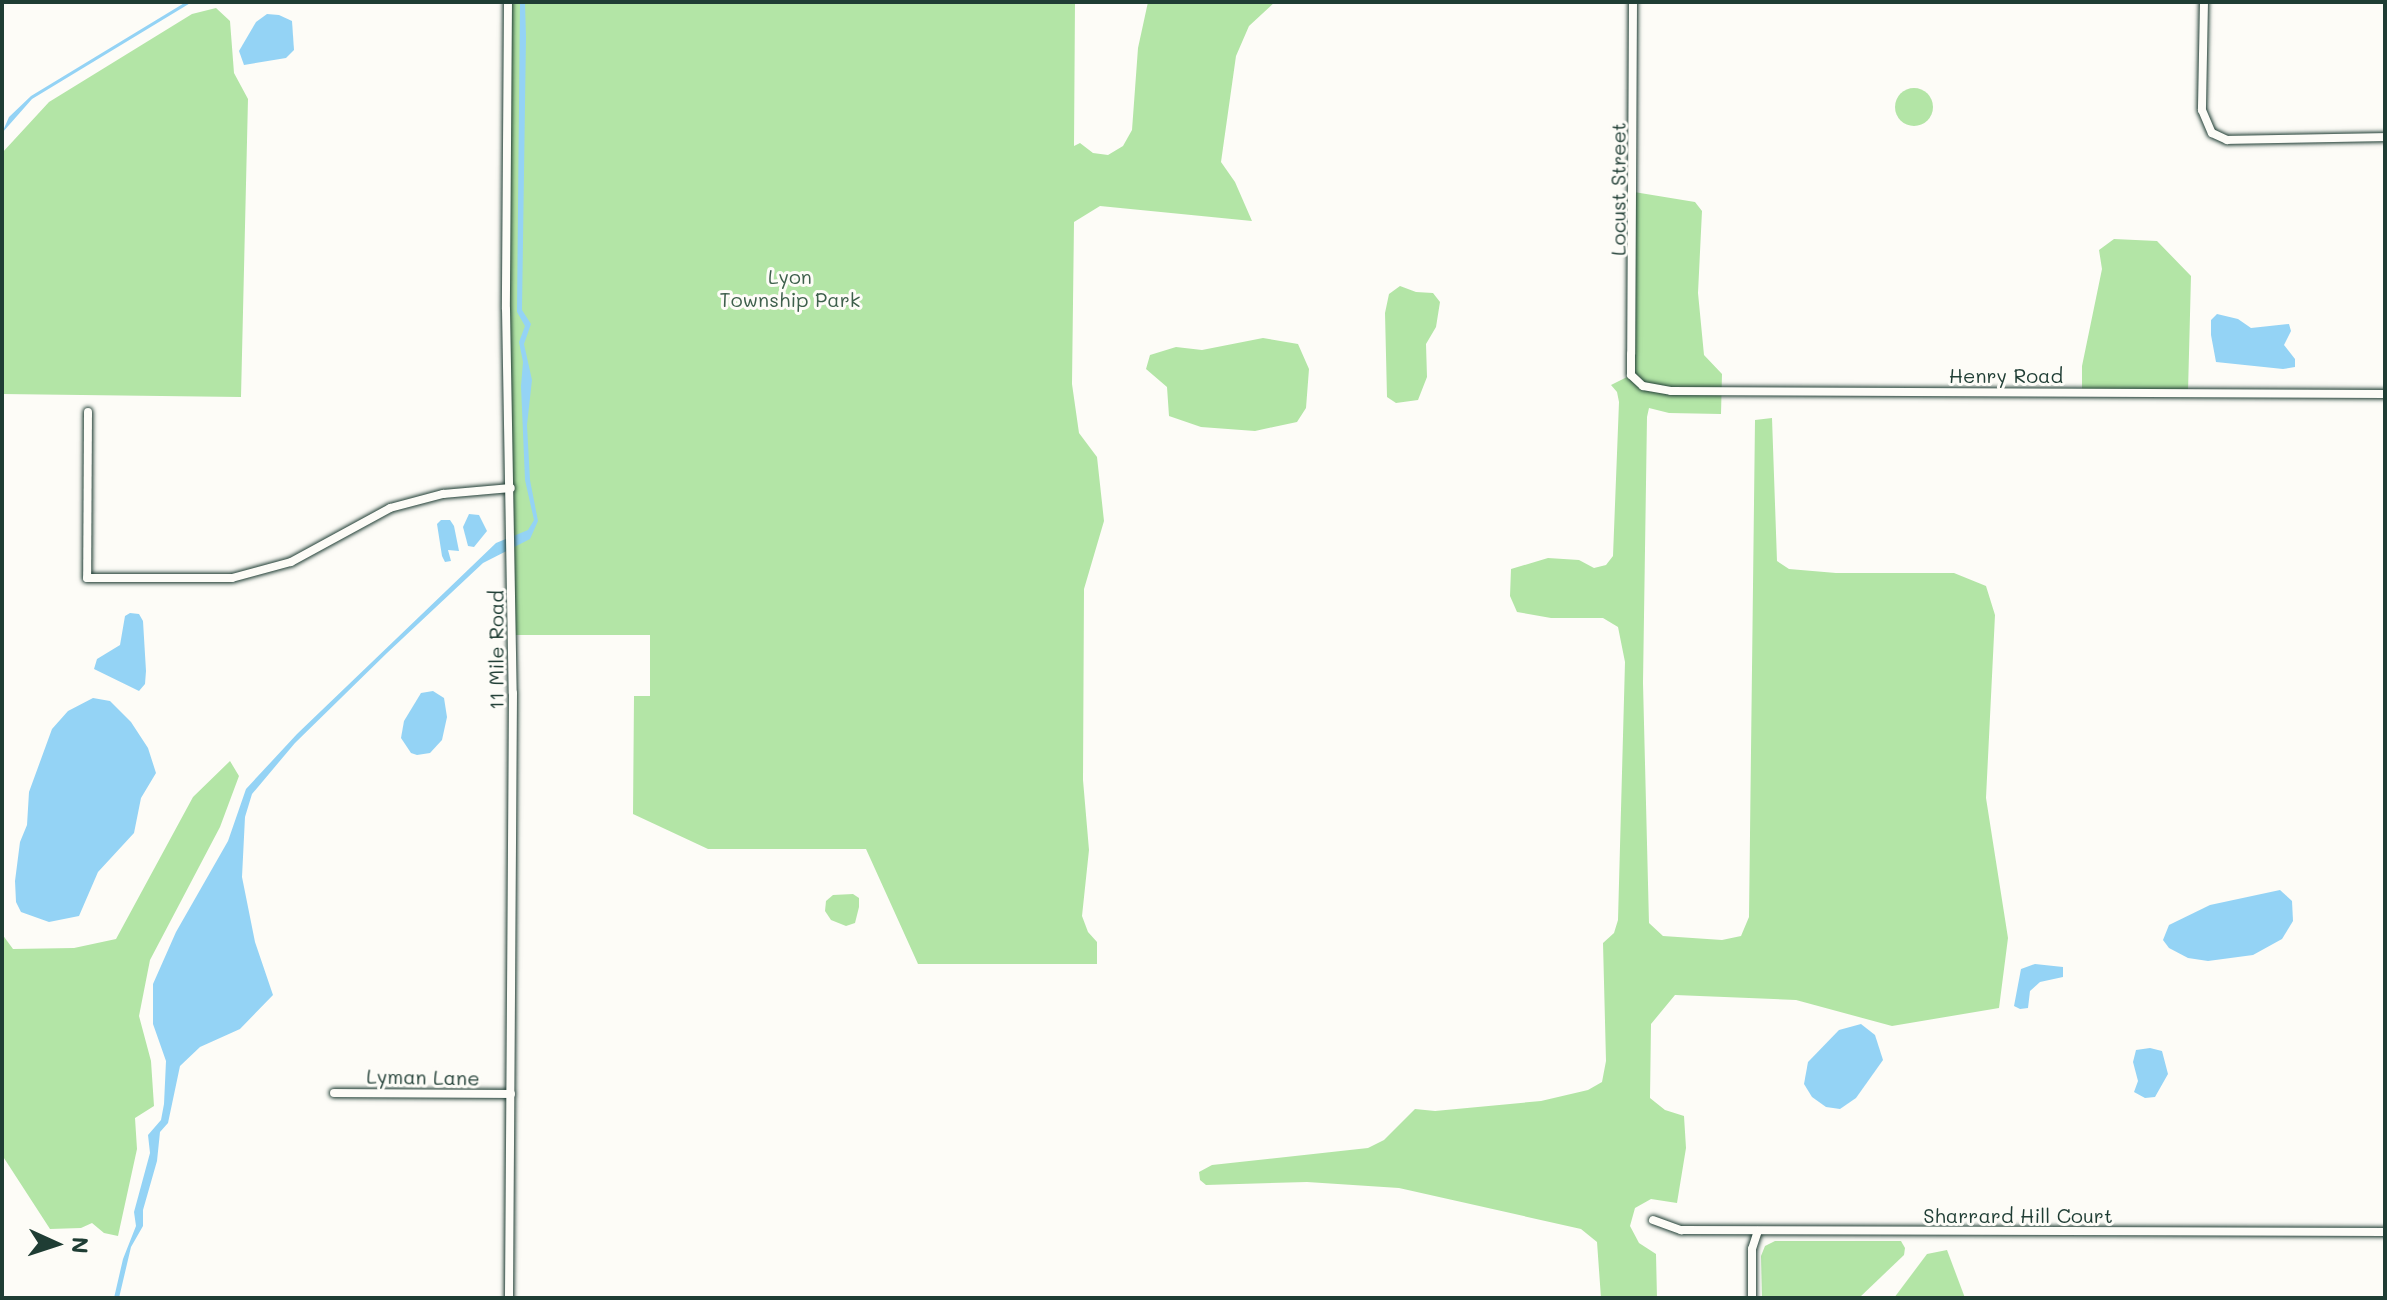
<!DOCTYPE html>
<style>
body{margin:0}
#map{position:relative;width:2387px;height:1300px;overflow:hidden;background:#fdfcf7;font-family:Mali,sans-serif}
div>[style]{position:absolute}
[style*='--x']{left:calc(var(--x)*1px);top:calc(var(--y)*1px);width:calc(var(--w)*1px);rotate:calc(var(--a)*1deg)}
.green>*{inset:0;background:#b3e5a6}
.round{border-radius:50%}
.water>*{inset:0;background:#94d3f5}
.roads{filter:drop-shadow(0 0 2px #1f3d34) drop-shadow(0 0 2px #1f3d34)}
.minor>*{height:8px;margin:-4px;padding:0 4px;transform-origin:4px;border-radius:4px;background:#fdfcf7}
span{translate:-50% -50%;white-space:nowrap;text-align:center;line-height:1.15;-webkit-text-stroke:6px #fdfcf7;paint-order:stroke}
.street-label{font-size:20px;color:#1f3d34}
.park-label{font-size:20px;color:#3d5f4b}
.frame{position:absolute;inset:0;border:4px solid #1f3d34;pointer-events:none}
.north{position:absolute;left:16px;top:1204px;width:80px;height:80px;-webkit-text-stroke:6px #fdfcf7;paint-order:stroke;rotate:93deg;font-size:22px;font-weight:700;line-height:32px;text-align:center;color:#1f3d34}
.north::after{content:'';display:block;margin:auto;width:28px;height:36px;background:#1f3d34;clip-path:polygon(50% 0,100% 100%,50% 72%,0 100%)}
</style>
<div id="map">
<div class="green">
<div style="clip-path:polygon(508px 2px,1075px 2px,1074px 146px,1080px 143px,1093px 153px,1108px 155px,1123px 146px,1132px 130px,1138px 48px,1148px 2px,1275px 2px,1249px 26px,1236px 56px,1221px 162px,1235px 182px,1252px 221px,1100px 206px,1074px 222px,1072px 384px,1079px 433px,1097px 457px,1104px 521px,1084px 589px,1083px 780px,1089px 850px,1082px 916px,1088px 932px,1097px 942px,1097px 964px,918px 964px,866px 849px,708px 849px,633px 814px,634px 696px,650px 696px,650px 635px,513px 635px,506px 217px)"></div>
<div style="clip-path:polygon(216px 8px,230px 21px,234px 73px,248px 99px,241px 397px,2px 394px,2px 153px,49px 102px,192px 14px)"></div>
<div class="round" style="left:1895px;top:88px;width:38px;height:38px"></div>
<div style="clip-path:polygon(1634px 192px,1695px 202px,1702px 211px,1698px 293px,1704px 355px,1722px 374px,1721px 414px,1669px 413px,1649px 408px,1647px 417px,1643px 683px,1649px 923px,1663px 936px,1722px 940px,1741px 936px,1749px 917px,1755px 420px,1772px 418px,1777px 561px,1789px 569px,1836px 573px,1954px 573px,1986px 586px,1995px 615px,1986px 798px,2008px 938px,1999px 1008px,1892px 1026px,1796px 1000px,1675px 995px,1651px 1024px,1650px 1098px,1665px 1110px,1684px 1116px,1686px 1148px,1677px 1203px,1651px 1199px,1635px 1208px,1630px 1226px,1639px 1243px,1656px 1254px,1657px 1298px,1601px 1298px,1597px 1242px,1581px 1229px,1399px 1188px,1307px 1182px,1206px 1185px,1200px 1180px,1199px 1172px,1212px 1165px,1368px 1148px,1384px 1140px,1415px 1109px,1435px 1111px,1541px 1101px,1588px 1090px,1602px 1082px,1606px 1061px,1603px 943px,1614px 933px,1618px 920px,1625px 662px,1618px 627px,1603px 618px,1551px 618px,1517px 612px,1510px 596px,1511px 569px,1548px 558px,1579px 560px,1594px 568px,1606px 565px,1613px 556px,1619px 402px,1617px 392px,1611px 385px,1631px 375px)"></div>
<div style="clip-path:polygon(2114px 239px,2157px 241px,2191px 276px,2188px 392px,2082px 391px,2082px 366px,2102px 269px,2099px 250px)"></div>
<div style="clip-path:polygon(1400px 286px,1416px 292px,1433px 293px,1440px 302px,1436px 327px,1426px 344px,1427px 377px,1418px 400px,1396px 403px,1387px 397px,1385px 313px,1389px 294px)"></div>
<div style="clip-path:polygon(1263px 338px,1298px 344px,1309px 369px,1306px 408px,1297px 422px,1255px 431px,1201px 427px,1169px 416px,1167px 387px,1146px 369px,1150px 355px,1176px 347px,1202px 350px)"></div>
<div style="clip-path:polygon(230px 761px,239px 776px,220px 827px,150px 960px,139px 1016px,151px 1061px,154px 1106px,135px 1118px,137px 1149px,118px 1236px,104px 1233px,92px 1223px,81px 1228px,50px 1229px,2px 1155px,2px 934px,13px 949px,74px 948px,116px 939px,193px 797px)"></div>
<div style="clip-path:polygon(853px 894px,859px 898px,859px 907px,855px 923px,846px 926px,831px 920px,825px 911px,826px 901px,833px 895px)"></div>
<div style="clip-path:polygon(1775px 1241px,1901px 1241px,1905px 1248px,1904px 1255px,1859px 1298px,1762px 1298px,1761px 1256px,1765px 1246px)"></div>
<div style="clip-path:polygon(1947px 1250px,1965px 1298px,1894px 1298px,1927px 1254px)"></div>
</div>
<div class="water">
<div style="clip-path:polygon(186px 2px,192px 2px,32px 99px,2px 133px,9px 117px,31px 96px)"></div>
<div style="clip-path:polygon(520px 2px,525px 2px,526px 37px,522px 310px,531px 324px,524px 344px,532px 380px,527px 425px,530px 480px,538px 521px,530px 539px,483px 563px,387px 653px,295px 743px,252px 794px,245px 817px,242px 877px,255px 942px,273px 995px,240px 1029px,200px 1047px,180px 1066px,168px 1123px,160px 1132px,157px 1161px,143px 1210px,143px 1226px,131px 1247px,119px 1298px,114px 1298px,123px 1259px,136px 1226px,134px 1212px,150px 1153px,148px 1135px,161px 1120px,164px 1104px,166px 1061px,153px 1024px,153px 984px,176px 932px,228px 841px,246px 789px,297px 734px,496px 543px,528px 530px,534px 520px,525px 480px,521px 386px,523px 362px,519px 342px,525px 326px,517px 312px)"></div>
<div style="clip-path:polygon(267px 14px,279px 15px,292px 21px,294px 50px,286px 58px,244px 65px,239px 51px,256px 22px)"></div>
<div style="clip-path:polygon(2217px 314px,2238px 319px,2251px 328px,2289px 324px,2291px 331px,2284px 345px,2295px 359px,2295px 367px,2283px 369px,2216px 362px,2211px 335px,2211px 320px)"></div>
<div style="clip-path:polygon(469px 514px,479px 515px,487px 531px,474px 547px,468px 546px,463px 527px)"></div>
<div style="clip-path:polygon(441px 520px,450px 520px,454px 526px,459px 551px,448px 550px,451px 561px,445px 562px,442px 556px,437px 524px)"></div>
<div style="clip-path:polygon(130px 613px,139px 614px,143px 621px,146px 671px,145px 684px,139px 691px,94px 669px,97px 659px,120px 645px,125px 616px)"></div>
<div style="clip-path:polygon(433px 691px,444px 698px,447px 717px,442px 740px,430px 753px,417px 755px,411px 753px,401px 738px,404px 721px,421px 693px)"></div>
<div style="clip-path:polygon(93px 698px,110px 701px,131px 722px,148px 748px,156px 773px,141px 798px,134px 833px,98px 872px,79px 916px,49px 922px,21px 912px,16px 902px,15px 881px,20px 842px,27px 825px,29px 792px,52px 729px,68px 711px)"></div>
<div style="clip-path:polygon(2280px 890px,2292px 901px,2293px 921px,2282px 939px,2253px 955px,2208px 961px,2188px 958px,2169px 948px,2163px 940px,2169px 925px,2210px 905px)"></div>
<div style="clip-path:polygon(2035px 964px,2063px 967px,2063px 977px,2040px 982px,2030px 991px,2028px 1008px,2020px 1009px,2014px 1006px,2021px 969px)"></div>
<div style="clip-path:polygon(1861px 1024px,1875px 1035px,1883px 1060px,1856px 1098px,1840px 1109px,1826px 1107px,1812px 1097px,1804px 1084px,1808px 1062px,1839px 1030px)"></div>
<div style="clip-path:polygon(2150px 1048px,2162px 1051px,2168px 1074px,2155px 1097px,2145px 1098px,2134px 1092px,2138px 1081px,2133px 1062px,2136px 1050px)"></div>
</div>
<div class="roads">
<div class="minor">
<div style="--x:508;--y:2;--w:307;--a:90.4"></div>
<div style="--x:506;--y:309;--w:384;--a:89"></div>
<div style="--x:513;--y:693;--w:605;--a:90.38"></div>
<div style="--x:1633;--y:2;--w:352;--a:90.3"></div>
<div style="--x:1631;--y:354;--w:21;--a:90"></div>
<div style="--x:1631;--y:375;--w:16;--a:43"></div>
<div style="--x:1643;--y:386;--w:28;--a:10"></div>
<div style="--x:1671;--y:391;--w:714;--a:0.24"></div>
<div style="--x:2204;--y:2;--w:108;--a:91.1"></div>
<div style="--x:2202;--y:110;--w:25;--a:67"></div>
<div style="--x:2212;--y:133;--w:17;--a:25"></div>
<div style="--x:2227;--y:140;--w:158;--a:-1.1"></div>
<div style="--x:88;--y:412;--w:166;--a:90.3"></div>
<div style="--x:87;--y:578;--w:145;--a:0"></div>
<div style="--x:232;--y:578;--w:61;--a:-15.2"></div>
<div style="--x:291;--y:562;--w:113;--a:-28.6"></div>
<div style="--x:390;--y:508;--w:55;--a:-14.8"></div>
<div style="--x:443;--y:494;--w:68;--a:-5"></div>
<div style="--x:334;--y:1093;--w:177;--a:0.3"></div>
<div style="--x:1653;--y:1220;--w:30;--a:20"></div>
<div style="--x:1681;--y:1230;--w:704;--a:0.16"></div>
<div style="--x:1752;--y:1298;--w:49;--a:-90"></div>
<div style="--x:1752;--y:1249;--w:19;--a:-72"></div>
</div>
</div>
<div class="street-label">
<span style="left:1618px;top:189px;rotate:-90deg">Locust Street</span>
<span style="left:2006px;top:375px">Henry Road</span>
<span style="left:496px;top:650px;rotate:-90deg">11 Mile Road</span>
<span style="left:423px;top:1077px;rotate:1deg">Lyman Lane</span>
<span style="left:2018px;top:1215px">Sharrard Hill Court</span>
</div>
<div class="park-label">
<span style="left:790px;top:288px">Lyon<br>Township Park</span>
</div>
<div class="frame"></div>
<div class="north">N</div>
</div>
